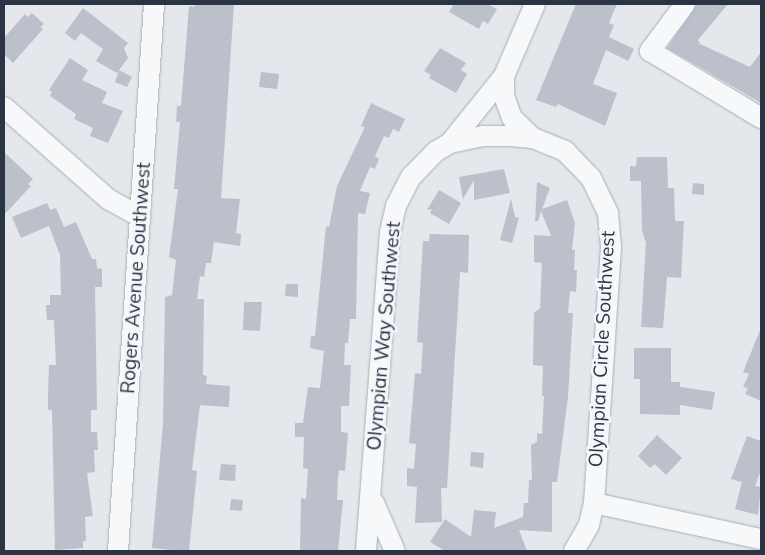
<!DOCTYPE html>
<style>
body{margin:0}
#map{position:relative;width:765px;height:555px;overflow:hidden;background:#e4e7ec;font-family:Mulish,sans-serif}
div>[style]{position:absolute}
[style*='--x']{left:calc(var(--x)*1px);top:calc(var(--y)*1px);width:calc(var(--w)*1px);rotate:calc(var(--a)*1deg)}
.building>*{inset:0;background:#bbc0ca}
.roads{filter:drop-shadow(0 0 1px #a9aeb7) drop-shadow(0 0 1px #a9aeb7)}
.minor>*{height:20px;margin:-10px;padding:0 10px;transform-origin:10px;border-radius:10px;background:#f7f8fa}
span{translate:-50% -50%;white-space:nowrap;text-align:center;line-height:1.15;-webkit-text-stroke:5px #f4f6f9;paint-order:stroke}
.street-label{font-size:19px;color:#2b3445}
.frame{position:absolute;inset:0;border:5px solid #2b3445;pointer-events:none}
</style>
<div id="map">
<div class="building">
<div style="clip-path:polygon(195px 4px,234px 4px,221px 198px,240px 199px,236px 233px,241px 234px,240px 246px,214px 242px,211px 263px,206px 263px,204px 277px,200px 276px,197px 299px,204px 299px,203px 375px,207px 376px,206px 384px,230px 386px,229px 407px,200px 405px,192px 470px,197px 471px,189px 551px,182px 551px,152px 548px,163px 423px,165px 297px,172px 295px,176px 260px,169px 257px,178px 189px,174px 189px,180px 122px,176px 122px,177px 106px,181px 106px,189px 6px,195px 7px)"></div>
<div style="clip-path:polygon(454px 4px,487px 4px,497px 9px,488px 24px,483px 21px,479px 29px,449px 12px)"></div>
<div style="clip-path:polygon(576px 4px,617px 4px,609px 23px,614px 25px,609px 37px,634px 49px,628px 61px,606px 50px,593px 84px,617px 93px,605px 126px,558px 104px,556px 107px,536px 100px)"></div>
<div style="clip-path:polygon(697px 4px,728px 4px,698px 40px,700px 44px,750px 67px,761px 52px,761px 103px,667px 48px)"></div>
<div style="clip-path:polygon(83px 8px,128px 43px,124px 48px,128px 58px,117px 73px,96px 61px,103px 49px,81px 33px,75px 41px,65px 33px)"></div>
<div style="clip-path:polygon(32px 13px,44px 24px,40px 27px,43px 29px,13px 63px,4px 54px,4px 38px,25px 14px,28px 17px)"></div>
<div style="clip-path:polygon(440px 48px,466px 63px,461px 70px,467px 74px,456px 93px,429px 78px,431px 75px,424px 71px)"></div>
<div style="clip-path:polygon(70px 58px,88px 70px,82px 80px,107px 92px,102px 103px,123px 111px,108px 143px,90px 136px,93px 128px,74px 119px,76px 114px,50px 96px,52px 92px,49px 90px)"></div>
<div style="clip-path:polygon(119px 70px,132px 77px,127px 87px,115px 82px)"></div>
<div style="clip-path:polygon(261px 72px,279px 74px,277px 89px,259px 87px)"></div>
<div style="clip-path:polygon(371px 103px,405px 119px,399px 132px,393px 129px,389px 138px,384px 136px,375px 156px,379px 159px,375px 169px,370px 167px,360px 191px,370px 193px,365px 214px,358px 213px,356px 319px,350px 319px,348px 343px,345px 343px,344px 365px,351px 365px,349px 406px,341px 406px,341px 432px,348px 433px,345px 471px,339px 470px,338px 477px,337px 500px,343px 500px,338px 551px,300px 551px,301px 498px,306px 499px,308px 469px,303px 468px,304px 437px,295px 437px,295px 423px,303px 423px,308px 387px,320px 388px,324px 351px,310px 348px,311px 336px,315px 336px,326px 226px,329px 227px,337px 186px,365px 127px,361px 126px)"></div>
<div style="clip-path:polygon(4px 152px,33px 179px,28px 184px,31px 186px,4px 215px)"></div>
<div style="clip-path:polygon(637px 157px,667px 157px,668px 188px,674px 188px,675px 221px,684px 221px,681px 278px,667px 277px,663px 328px,641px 327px,646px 243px,642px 231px,641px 181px,630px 181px,630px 166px,636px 166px)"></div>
<div style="clip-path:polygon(504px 169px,510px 193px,474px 200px,474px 180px,463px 199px,459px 177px)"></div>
<div style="clip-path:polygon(537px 182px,550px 188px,542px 209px,567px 200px,575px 223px,572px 250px,575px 250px,574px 270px,577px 270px,576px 292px,570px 291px,568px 313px,573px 313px,568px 397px,557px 482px,552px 482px,552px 532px,519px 530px,527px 551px,445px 551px,430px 542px,445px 519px,471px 537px,474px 510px,496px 512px,494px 528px,523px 517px,524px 503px,528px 503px,529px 480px,532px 480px,531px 445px,537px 442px,537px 433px,542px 434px,544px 396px,542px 396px,543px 366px,533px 365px,534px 313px,540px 308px,542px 263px,534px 262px,534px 235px,551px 236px,541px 211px,538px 221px,535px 221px)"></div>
<div style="clip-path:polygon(693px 183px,704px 184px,704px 195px,692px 194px)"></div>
<div style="clip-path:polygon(439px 190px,461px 203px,449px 224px,430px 213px,432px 209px,427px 210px)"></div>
<div style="clip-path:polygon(511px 199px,515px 217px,519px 218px,512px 243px,500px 240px)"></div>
<div style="clip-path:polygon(47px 203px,50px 210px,56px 208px,64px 227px,76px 222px,92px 259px,96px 259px,97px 268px,102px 269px,102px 287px,95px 287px,97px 410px,91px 410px,91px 432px,97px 432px,98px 450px,94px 450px,95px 472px,87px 473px,93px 516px,85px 517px,86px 541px,83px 541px,83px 548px,55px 550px,52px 410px,48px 410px,48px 396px,49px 365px,56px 365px,54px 320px,47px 320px,46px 305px,50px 305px,50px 295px,61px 295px,60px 255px,49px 226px,21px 238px,12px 217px)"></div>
<div style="clip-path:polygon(430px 234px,469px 235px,468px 273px,460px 272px,447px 488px,441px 488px,442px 522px,415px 523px,417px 487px,407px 486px,407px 468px,414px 469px,416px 444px,409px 443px,415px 373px,421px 374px,423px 343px,417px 342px,423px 241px,429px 241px)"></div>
<div style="clip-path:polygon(286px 284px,298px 284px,298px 297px,285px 296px)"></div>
<div style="clip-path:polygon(244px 302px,262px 302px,260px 331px,243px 330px)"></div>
<div style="clip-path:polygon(761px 328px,761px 401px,745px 394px,748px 388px,743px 387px,749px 374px,743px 372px)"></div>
<div style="clip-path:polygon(634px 348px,671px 348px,671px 382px,680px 382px,680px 387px,715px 392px,712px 410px,680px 405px,680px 415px,640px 414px,640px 379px,634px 379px)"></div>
<div style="clip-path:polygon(657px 435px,682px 458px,666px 475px,655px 464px,650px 468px,638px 456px)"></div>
<div style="clip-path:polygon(747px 436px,761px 441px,761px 470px,755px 486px,761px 487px,758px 515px,735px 509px,742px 482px,731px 479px)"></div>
<div style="clip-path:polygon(471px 452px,484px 453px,483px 468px,470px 466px)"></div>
<div style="clip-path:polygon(221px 464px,236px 465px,235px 481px,219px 480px)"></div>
<div style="clip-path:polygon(231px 499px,243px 500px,242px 511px,230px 510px)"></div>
</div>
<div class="roads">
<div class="minor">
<div style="--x:685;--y:4;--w:59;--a:126.7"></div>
<div style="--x:650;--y:51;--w:130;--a:31.1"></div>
<div style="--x:504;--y:76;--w:20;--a:90"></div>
<div style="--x:504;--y:96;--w:23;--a:70"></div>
<div style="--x:512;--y:118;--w:29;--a:44"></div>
<div style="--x:4;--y:107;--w:139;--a:41.5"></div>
<div style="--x:108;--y:199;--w:37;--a:29"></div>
<div style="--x:450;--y:143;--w:86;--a:-51.1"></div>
<div style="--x:504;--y:76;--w:78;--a:-66.7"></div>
<div style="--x:374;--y:503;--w:52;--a:66.4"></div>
<div style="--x:594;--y:503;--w:171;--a:12.2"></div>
<div style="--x:118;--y:551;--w:548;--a:-86.23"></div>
<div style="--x:366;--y:551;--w:320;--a:-85.7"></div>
<div style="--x:390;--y:232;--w:27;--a:-77"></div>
<div style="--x:396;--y:206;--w:33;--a:-63"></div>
<div style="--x:411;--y:177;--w:35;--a:-46"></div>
<div style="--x:435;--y:152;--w:17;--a:-31"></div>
<div style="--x:450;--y:143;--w:34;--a:-12"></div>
<div style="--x:483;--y:136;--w:27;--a:0"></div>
<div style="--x:510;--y:136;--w:23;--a:5"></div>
<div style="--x:533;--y:138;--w:35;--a:22"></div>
<div style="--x:565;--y:151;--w:37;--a:46"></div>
<div style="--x:591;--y:178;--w:39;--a:64"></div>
<div style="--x:608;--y:213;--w:34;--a:85"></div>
<div style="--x:611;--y:247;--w:257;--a:93.8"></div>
<div style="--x:594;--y:503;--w:23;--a:103"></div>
<div style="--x:589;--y:525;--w:30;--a:120"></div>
</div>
</div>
<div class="street-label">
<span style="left:136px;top:278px;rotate:-86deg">Rogers Avenue Southwest</span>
<span style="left:384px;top:336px;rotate:-85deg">Olympian Way Southwest</span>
<span style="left:602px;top:349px;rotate:-87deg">Olympian Circle Southwest</span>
</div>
<div class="frame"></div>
</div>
